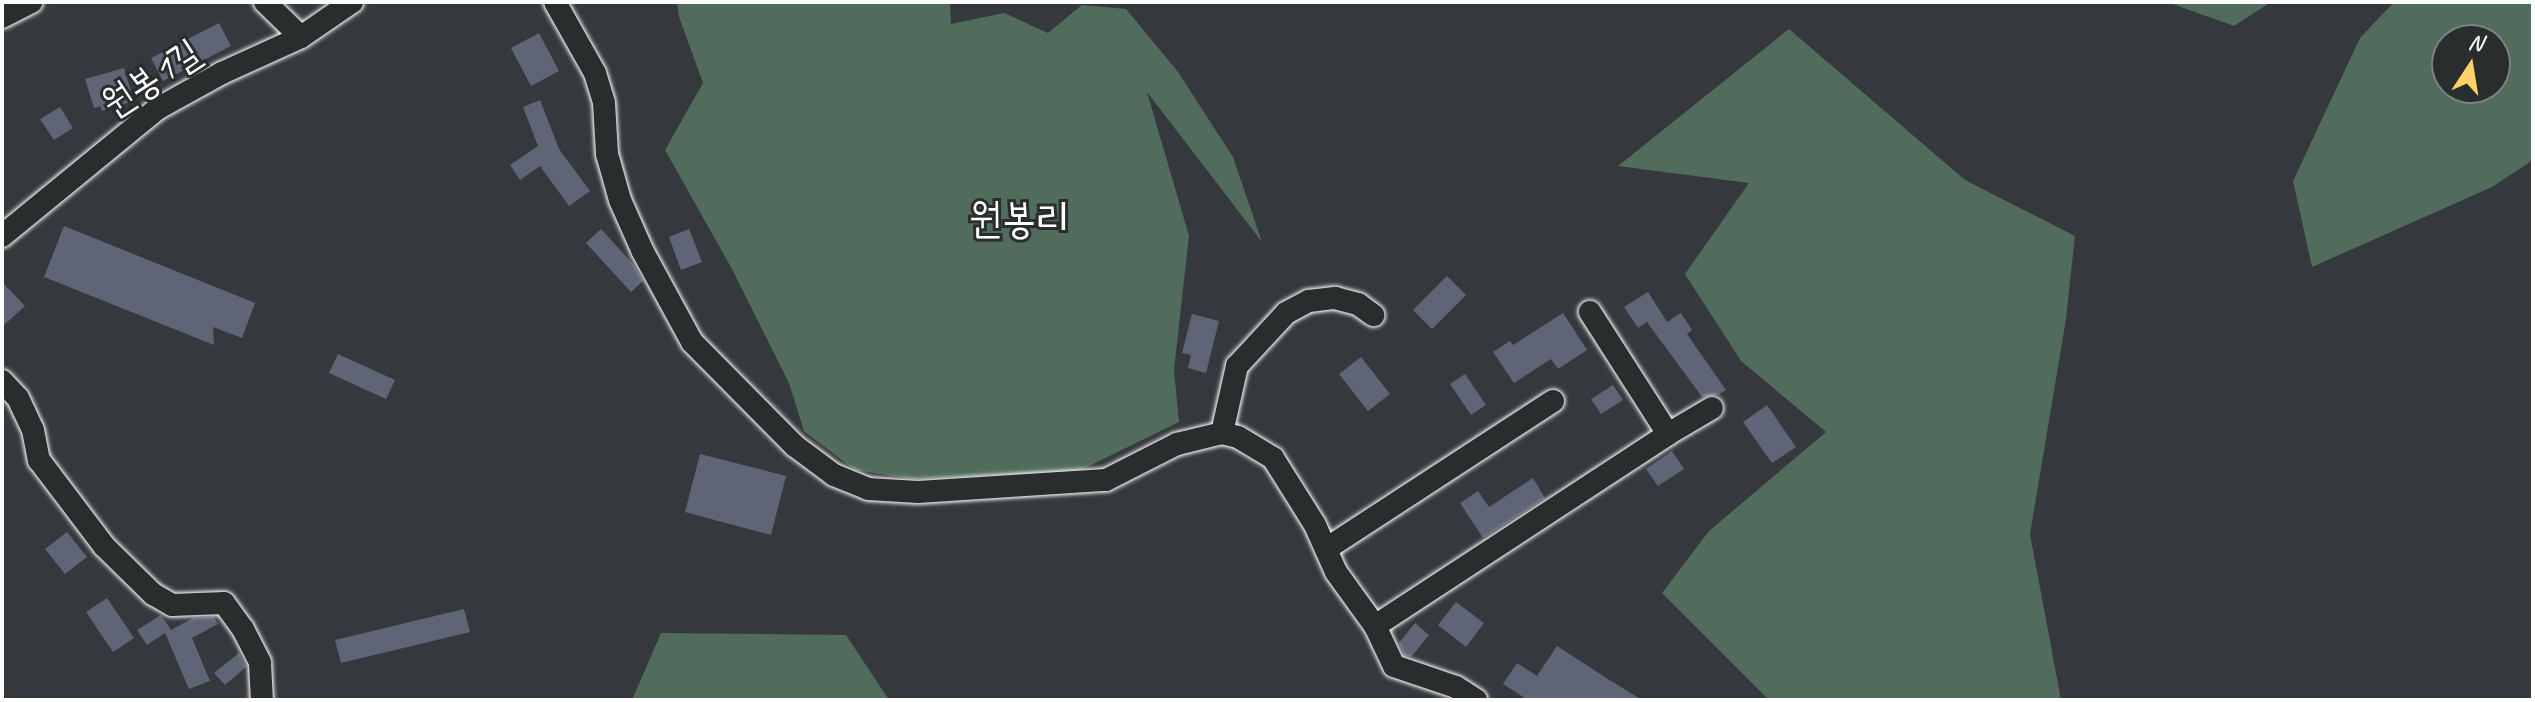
<!DOCTYPE html>
<meta charset="utf-8">
<style>
body{margin:0}
#map{position:relative;width:2535px;height:702px;overflow:hidden;background:#35383c;font-family:Caveat,"Poor Story",sans-serif}
div>[style]{position:absolute}
[style*='--x']{left:calc(var(--x)*1px);top:calc(var(--y)*1px);width:calc(var(--w)*1px);rotate:calc(var(--a)*1deg)}
.green>*{inset:0;background:#516c5c}
.building>*{inset:0;background:#5f6576}
.roads{filter:drop-shadow(0 0 2px #fff) drop-shadow(0 0 2px #fff)}
.street>*{height:22px;margin:-11px;padding:0 11px;transform-origin:11px;border-radius:11px;background:#2a2d2e}
span{translate:-50% -50%;white-space:nowrap;text-align:center;line-height:1.15;-webkit-text-stroke:6px #2a2d2e;paint-order:stroke}
.street-label{font-size:38px;color:#fff}
.quarter-label{font-size:42px;color:#fff}
.frame{position:absolute;inset:0;border:4px solid #fff;pointer-events:none}
.north{position:absolute;left:2431px;top:24px;width:80px;height:80px;box-sizing:border-box;background:#2a2d2e;border:2px solid #7f8182;border-radius:50%;rotate:12deg;font-size:22px;font-weight:700;line-height:32px;text-align:center;color:#fff}
.north::after{content:'';display:block;margin:auto;width:28px;height:36px;background:#ffd166;clip-path:polygon(50% 0,100% 100%,50% 72%,0 100%)}
</style>
<div id="map">
<div class="green">
<div style="clip-path:polygon(677px 2px,950px 2px,951px 24px,1004px 13px,1048px 33px,1082px 5px,1126px 9px,1178px 72px,1233px 157px,1262px 242px,1147px 92px,1189px 236px,1174px 370px,1179px 422px,1079px 471px,913px 479px,855px 470px,804px 431px,789px 383px,732px 269px,665px 150px,703px 83px,679px 17px)"></div>
<div style="clip-path:polygon(2167px 2px,2271px 2px,2234px 26px)"></div>
<div style="clip-path:polygon(evenodd,2394px 2px,2533px 2px,2533px 160px,2492px 187px,2312px 267px,2293px 181px,2360px 38px,2394px 2px,2447px 40px,2495px 40px,2495px 88px,2447px 88px,2447px 40px)"></div>
<div style="clip-path:polygon(1789px 29px,1965px 180px,2075px 236px,2066px 319px,2030px 534px,2061px 700px,1769px 700px,1662px 593px,1709px 531px,1826px 432px,1741px 361px,1685px 274px,1749px 183px,1618px 166px)"></div>
<div style="clip-path:polygon(661px 633px,846px 635px,889px 700px,632px 700px)"></div>
</div>
<div class="building">
<div style="clip-path:polygon(219px 23px,231px 46px,163px 81px,151px 58px)"></div>
<div style="clip-path:polygon(539px 33px,559px 71px,531px 86px,511px 48px)"></div>
<div style="clip-path:polygon(124px 68px,134px 101px,102px 111px,100px 106px,94px 108px,85px 79px)"></div>
<div style="clip-path:polygon(540px 100px,559px 149px,590px 191px,569px 206px,540px 166px,520px 180px,510px 165px,538px 146px,523px 107px)"></div>
<div style="clip-path:polygon(60px 107px,73px 128px,54px 140px,40px 119px)"></div>
<div style="clip-path:polygon(64px 226px,255px 303px,242px 338px,213px 327px,214px 345px,44px 277px)"></div>
<div style="clip-path:polygon(601px 229px,634px 265px,643px 281px,631px 292px,586px 243px)"></div>
<div style="clip-path:polygon(689px 229px,702px 262px,681px 270px,669px 237px)"></div>
<div style="clip-path:polygon(1447px 276px,1466px 295px,1432px 329px,1413px 310px)"></div>
<div style="clip-path:polygon(2px 282px,25px 306px,2px 327px)"></div>
<div style="clip-path:polygon(1648px 292px,1667px 322px,1681px 313px,1692px 330px,1687px 334px,1726px 390px,1718px 395px,1702px 397px,1647px 322px,1638px 328px,1624px 307px)"></div>
<div style="clip-path:polygon(1563px 313px,1587px 350px,1558px 369px,1551px 359px,1514px 383px,1493px 352px,1510px 341px,1513px 345px)"></div>
<div style="clip-path:polygon(1192px 314px,1219px 321px,1206px 373px,1188px 368px,1191px 355px,1182px 353px)"></div>
<div style="clip-path:polygon(338px 354px,395px 380px,386px 399px,329px 373px)"></div>
<div style="clip-path:polygon(1361px 357px,1390px 394px,1368px 411px,1339px 374px)"></div>
<div style="clip-path:polygon(1465px 374px,1486px 405px,1471px 415px,1450px 384px)"></div>
<div style="clip-path:polygon(1613px 385px,1623px 400px,1601px 414px,1591px 399px)"></div>
<div style="clip-path:polygon(1767px 405px,1796px 447px,1772px 463px,1743px 422px)"></div>
<div style="clip-path:polygon(1672px 451px,1684px 469px,1658px 486px,1646px 469px)"></div>
<div style="clip-path:polygon(700px 454px,786px 476px,771px 535px,685px 512px)"></div>
<div style="clip-path:polygon(1533px 478px,1545px 498px,1483px 538px,1460px 503px,1478px 491px,1489px 507px)"></div>
<div style="clip-path:polygon(67px 532px,87px 557px,65px 574px,45px 549px)"></div>
<div style="clip-path:polygon(107px 598px,134px 638px,113px 652px,86px 612px)"></div>
<div style="clip-path:polygon(1456px 602px,1484px 623px,1466px 647px,1438px 625px)"></div>
<div style="clip-path:polygon(464px 609px,470px 632px,341px 663px,335px 640px)"></div>
<div style="clip-path:polygon(161px 615px,171px 630px,193px 618px,214px 617px,218px 624px,192px 638px,210px 681px,189px 689px,165px 633px,147px 645px,137px 630px)"></div>
<div style="clip-path:polygon(1415px 623px,1429px 635px,1411px 657px,1404px 655px,1399px 643px)"></div>
<div style="clip-path:polygon(1557px 646px,1608px 679px,1642px 700px,1528px 700px,1503px 684px,1517px 663px,1537px 676px)"></div>
<div style="clip-path:polygon(239px 653px,246px 667px,225px 685px,214px 673px)"></div>
</div>
<div class="roads">
<div class="street">
<div style="--x:265;--y:2;--w:50;--a:44.2"></div>
<div style="--x:555;--y:2;--w:81;--a:60.6"></div>
<div style="--x:595;--y:73;--w:31;--a:73"></div>
<div style="--x:604;--y:103;--w:51;--a:86.6"></div>
<div style="--x:607;--y:154;--w:48;--a:74.2"></div>
<div style="--x:620;--y:200;--w:57;--a:66.1"></div>
<div style="--x:643;--y:252;--w:102;--a:61.4"></div>
<div style="--x:692;--y:342;--w:146;--a:45.3"></div>
<div style="--x:795;--y:446;--w:49;--a:36.6"></div>
<div style="--x:834;--y:475;--w:37;--a:22"></div>
<div style="--x:868;--y:489;--w:50;--a:3.4"></div>
<div style="--x:918;--y:492;--w:188;--a:-3.7"></div>
<div style="--x:1106;--y:480;--w:80;--a:-26.9"></div>
<div style="--x:1177;--y:444;--w:46;--a:-13.7"></div>
<div style="--x:1222;--y:433;--w:16;--a:14"></div>
<div style="--x:1238;--y:437;--w:41;--a:31"></div>
<div style="--x:1273;--y:458;--w:79;--a:57.9"></div>
<div style="--x:1315;--y:525;--w:51;--a:65.9"></div>
<div style="--x:1336;--y:572;--w:67;--a:54.2"></div>
<div style="--x:1375;--y:626;--w:44;--a:64.6"></div>
<div style="--x:1394;--y:666;--w:65;--a:18.7"></div>
<div style="--x:1456;--y:687;--w:24;--a:33"></div>
<div style="--x:2;--y:17;--w:33;--a:-27"></div>
<div style="--x:2;--y:236;--w:200;--a:-39.3"></div>
<div style="--x:157;--y:109;--w:74;--a:-29"></div>
<div style="--x:222;--y:73;--w:87;--a:-24.5"></div>
<div style="--x:301;--y:37;--w:62;--a:-34.5"></div>
<div style="--x:2;--y:381;--w:23;--a:47"></div>
<div style="--x:18;--y:398;--w:35;--a:65"></div>
<div style="--x:33;--y:430;--w:31;--a:79"></div>
<div style="--x:39;--y:460;--w:108;--a:52.9"></div>
<div style="--x:104;--y:546;--w:69;--a:44.4"></div>
<div style="--x:153;--y:594;--w:22;--a:30"></div>
<div style="--x:172;--y:605;--w:52;--a:-2.2"></div>
<div style="--x:224;--y:603;--w:32;--a:54"></div>
<div style="--x:243;--y:629;--w:38;--a:63"></div>
<div style="--x:260;--y:663;--w:37;--a:87"></div>
<div style="--x:1222;--y:433;--w:69;--a:-77.4"></div>
<div style="--x:1237;--y:366;--w:72;--a:-47.2"></div>
<div style="--x:1286;--y:313;--w:26;--a:-28"></div>
<div style="--x:1309;--y:301;--w:26;--a:-7"></div>
<div style="--x:1335;--y:298;--w:24;--a:15"></div>
<div style="--x:1358;--y:304;--w:19;--a:36"></div>
<div style="--x:1668;--y:434;--w:51;--a:-30.6"></div>
<div style="--x:1326;--y:549;--w:271;--a:-33.1"></div>
<div style="--x:1375;--y:626;--w:350;--a:-33.2"></div>
<div style="--x:1668;--y:434;--w:145;--a:-122.6"></div>
</div>
</div>
<div class="street-label">
<span style="left:151px;top:78px;rotate:-33deg">원봉1길</span>
</div>
<div class="quarter-label">
<span style="left:1019px;top:219px">원봉리</span>
</div>
<div class="frame"></div>
<div class="north">N</div>
</div>
